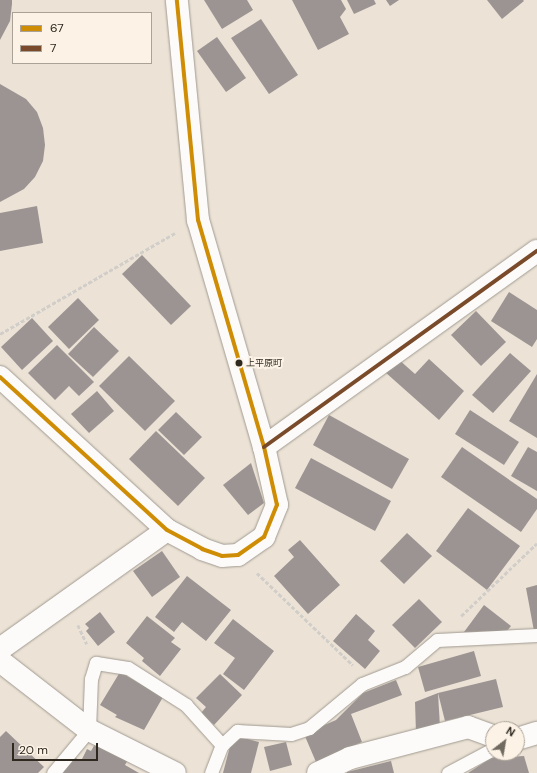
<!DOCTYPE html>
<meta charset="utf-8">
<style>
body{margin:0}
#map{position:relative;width:537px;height:773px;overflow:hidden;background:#ece3d6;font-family:"DM Sans","Noto Sans JP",sans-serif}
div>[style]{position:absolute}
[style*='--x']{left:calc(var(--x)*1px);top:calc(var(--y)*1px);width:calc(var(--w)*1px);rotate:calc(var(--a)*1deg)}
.building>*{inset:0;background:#9b9492}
.path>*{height:2.5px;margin-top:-1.25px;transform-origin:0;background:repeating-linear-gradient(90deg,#d1ceca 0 4px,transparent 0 6px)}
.roads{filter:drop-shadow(0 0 1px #a19a91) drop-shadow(0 0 1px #a19a91)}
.service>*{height:13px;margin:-6.5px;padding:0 6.5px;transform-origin:6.5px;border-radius:6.5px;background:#fcfbf9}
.minor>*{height:22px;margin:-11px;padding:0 11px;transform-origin:11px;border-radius:11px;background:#fcfbf9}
.secondary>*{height:22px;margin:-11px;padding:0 11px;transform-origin:11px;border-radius:11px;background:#fcfbf9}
.bus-1>*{height:4px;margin:-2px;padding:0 2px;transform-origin:2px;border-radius:2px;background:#cf8d06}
.bus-2>*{height:4px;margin:-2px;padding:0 2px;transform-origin:2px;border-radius:2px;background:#7a4b2a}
.dots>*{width:11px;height:11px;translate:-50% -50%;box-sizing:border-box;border:2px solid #fcf3e6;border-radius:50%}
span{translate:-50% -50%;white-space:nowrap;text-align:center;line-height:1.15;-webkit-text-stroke:4px #fcf3e6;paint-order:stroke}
.bus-label{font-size:9px;color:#2e281f}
.left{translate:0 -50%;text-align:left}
.legend{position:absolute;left:12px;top:12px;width:140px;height:52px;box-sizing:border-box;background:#fcf3e6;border:1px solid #aaa296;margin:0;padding:5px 7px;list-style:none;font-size:12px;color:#2e281f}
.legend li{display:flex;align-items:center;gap:8px;height:20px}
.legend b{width:20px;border:1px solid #aaa296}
.north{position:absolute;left:485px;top:721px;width:40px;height:40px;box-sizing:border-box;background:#fcf3e6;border:1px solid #aaa296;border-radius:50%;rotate:31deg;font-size:11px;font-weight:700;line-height:16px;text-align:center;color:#2e281f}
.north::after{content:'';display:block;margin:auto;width:14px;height:18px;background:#70695f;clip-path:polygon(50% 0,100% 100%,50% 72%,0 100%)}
.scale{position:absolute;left:12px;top:743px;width:86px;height:18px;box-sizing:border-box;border:2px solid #2e281f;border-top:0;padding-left:5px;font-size:12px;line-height:14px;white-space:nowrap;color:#2e281f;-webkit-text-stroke:3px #fcf3e6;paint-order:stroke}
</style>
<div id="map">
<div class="building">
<div style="clip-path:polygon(0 0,12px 0,12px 4px,10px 21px,0 40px)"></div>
<div style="clip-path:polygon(204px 0,247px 0,253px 10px,222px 29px)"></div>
<div style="clip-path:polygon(292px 0,341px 0,346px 9px,340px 17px,349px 34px,318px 50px)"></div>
<div style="clip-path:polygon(347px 0,374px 0,376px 4px,354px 14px)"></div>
<div style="clip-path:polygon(386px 0,399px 0,390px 6px)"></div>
<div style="clip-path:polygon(487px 0,523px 0,524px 1px,502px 19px)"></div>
<div style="clip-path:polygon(261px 19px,298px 75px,269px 94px,231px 38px)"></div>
<div style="clip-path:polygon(217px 37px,246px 78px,226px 92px,197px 51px)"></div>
<div style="clip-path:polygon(0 84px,26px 99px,37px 112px,43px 128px,45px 145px,43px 161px,35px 177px,24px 189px,0 202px)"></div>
<div style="clip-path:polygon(37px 206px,43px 243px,0 251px,0 213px)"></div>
<div style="clip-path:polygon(142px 255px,191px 306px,171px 325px,122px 274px)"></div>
<div style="clip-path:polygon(509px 292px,537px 310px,537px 339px,532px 347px,491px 321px)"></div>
<div style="clip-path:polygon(78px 298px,99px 320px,69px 349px,48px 327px)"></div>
<div style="clip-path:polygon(476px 311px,506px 342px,481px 366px,451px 335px)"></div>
<div style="clip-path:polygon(32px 318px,53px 341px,22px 370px,1px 347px)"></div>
<div style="clip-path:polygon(94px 327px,119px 351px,93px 377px,68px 354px)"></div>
<div style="clip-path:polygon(57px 345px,94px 382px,79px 396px,69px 386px,55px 400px,28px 373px)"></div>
<div style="clip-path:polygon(510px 353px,531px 371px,493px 413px,472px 395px)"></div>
<div style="clip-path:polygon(129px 356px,175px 401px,145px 431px,99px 386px)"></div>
<div style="clip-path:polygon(397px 358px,415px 374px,429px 359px,464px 391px,439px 420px,385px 372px)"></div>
<div style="clip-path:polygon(537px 374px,537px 438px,509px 421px)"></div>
<div style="clip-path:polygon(97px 391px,114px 411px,89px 433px,71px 414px)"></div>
<div style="clip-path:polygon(470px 410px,519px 442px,504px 465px,455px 434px)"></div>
<div style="clip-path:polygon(176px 412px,202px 437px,184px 455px,158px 430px)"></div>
<div style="clip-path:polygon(329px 415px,409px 459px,392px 489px,313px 445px)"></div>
<div style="clip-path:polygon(156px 431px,205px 478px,178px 506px,129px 459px)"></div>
<div style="clip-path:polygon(462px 447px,537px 499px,537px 509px,521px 532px,441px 477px)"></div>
<div style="clip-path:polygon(528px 447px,537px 452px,537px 491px,511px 476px)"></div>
<div style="clip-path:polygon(311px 458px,391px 501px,375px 531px,295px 488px)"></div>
<div style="clip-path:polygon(251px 463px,264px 503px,248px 515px,223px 485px)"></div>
<div style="clip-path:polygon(468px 508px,520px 546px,487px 590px,436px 551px)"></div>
<div style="clip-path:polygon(407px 533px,432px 556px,404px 584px,380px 561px)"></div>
<div style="clip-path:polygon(300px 540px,340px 585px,308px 614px,274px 576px,294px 557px,288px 550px)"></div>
<div style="clip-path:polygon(162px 551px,180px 577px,152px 597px,133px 571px)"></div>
<div style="clip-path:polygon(187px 576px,231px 610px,206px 641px,182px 622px,174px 632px,155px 617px)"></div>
<div style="clip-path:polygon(537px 585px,537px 630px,534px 631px,526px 588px)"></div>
<div style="clip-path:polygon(419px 599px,442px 622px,415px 648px,392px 625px)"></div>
<div style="clip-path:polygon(484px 605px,511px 626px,507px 631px,464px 632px)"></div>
<div style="clip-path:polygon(100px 612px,115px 632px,98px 646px,86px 631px,89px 628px,85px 624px)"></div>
<div style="clip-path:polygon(356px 614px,375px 631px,368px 640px,380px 651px,365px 669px,333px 641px)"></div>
<div style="clip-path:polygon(147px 616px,175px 638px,171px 642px,181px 649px,160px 676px,142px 661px,144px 658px,126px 643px)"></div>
<div style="clip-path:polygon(233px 619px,274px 651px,244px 690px,223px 674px,235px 658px,214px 643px)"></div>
<div style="clip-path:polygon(474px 651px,481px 676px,425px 692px,418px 667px)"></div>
<div style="clip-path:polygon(120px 672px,163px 697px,144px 730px,115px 717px,117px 715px,100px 705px)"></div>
<div style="clip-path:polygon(220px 674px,242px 695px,214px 725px,201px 713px,206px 707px,196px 698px)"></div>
<div style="clip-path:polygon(496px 679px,503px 707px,445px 721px,438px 693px)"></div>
<div style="clip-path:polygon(396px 680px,402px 695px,351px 714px,362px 742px,316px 762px,304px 734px,336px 720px,363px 693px)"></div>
<div style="clip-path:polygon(438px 693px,440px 727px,416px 734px,415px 702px)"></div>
<div style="clip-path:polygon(6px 731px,44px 767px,38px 773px,0 773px,0 737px)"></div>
<div style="clip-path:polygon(233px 735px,259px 742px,251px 773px,223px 773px)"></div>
<div style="clip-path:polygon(286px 742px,292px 765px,270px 771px,264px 747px)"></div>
<div style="clip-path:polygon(95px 744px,129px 758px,125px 765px,139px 773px,63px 773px,72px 756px,81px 761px,87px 749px,91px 751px)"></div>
<div style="clip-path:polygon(524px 756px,529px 773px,468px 773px,491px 758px)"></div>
<div style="clip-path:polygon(391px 761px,394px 773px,347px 773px,347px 772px)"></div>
</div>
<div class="path">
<div style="--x:0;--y:334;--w:202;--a:-30"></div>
<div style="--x:257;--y:573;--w:133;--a:43.8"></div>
<div style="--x:461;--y:616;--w:105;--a:-43.8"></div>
<div style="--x:78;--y:625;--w:21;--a:65"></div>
</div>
<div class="roads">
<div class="service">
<div style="--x:53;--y:773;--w:56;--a:-50.1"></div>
<div style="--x:89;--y:730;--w:51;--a:-87.8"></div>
<div style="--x:91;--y:679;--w:17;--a:-73"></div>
<div style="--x:96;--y:663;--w:32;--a:9"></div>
<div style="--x:128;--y:668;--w:69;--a:32.5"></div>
<div style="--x:186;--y:705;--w:54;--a:48"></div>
<div style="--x:211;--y:773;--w:30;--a:-69"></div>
<div style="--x:222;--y:745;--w:21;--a:-43"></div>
<div style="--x:237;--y:731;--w:54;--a:3.2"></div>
<div style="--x:291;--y:734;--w:19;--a:-18"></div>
<div style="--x:309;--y:728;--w:69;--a:-39.7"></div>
<div style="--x:362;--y:684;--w:46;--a:-21.6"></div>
<div style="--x:405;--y:667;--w:42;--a:-40.2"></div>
<div style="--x:437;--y:640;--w:100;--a:-2.9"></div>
<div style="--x:448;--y:773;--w:51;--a:-28.1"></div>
</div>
<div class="minor">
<div style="--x:264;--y:447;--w:336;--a:-35.7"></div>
<div style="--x:0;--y:649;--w:205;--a:-35.5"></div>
<div style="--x:0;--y:661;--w:113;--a:37.8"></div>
<div style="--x:89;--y:730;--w:96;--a:26.6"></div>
<div style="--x:517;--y:739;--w:21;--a:-17"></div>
<div style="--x:318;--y:773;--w:35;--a:-25"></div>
<div style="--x:350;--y:758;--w:122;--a:-14.7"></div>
<div style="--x:468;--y:727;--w:27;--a:20"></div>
</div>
<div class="secondary">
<div style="--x:0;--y:377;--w:226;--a:42.5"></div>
<div style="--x:167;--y:530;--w:40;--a:28"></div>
<div style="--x:202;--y:549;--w:21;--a:19"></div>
<div style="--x:222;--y:556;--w:16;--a:-4"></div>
<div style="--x:238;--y:555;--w:32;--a:-35"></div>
<div style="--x:264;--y:537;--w:35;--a:-68"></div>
<div style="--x:277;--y:505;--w:59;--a:-102.6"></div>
<div style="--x:264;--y:447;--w:236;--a:-106.2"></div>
<div style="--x:198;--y:220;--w:221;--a:-95.5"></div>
</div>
</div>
<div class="bus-1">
<div style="--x:0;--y:377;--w:226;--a:42.5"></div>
<div style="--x:167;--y:530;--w:40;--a:28"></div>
<div style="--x:202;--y:549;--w:21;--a:19"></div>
<div style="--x:222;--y:556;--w:16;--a:-4"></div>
<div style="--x:238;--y:555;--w:32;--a:-35"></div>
<div style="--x:264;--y:537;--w:35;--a:-68"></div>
<div style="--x:277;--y:505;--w:59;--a:-102.6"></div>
<div style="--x:264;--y:447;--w:236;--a:-106.2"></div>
<div style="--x:198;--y:220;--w:221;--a:-95.5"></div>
</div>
<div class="bus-2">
<div style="--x:264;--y:447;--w:336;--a:-35.7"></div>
</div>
<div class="dots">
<div style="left:239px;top:363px;background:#2e281f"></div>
</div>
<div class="bus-label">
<span class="left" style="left:246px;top:363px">上平原町</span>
</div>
<ul class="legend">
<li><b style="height:5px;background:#cf8d06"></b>67</li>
<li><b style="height:5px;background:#7a4b2a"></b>7</li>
</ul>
<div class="north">N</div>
<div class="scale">20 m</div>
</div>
